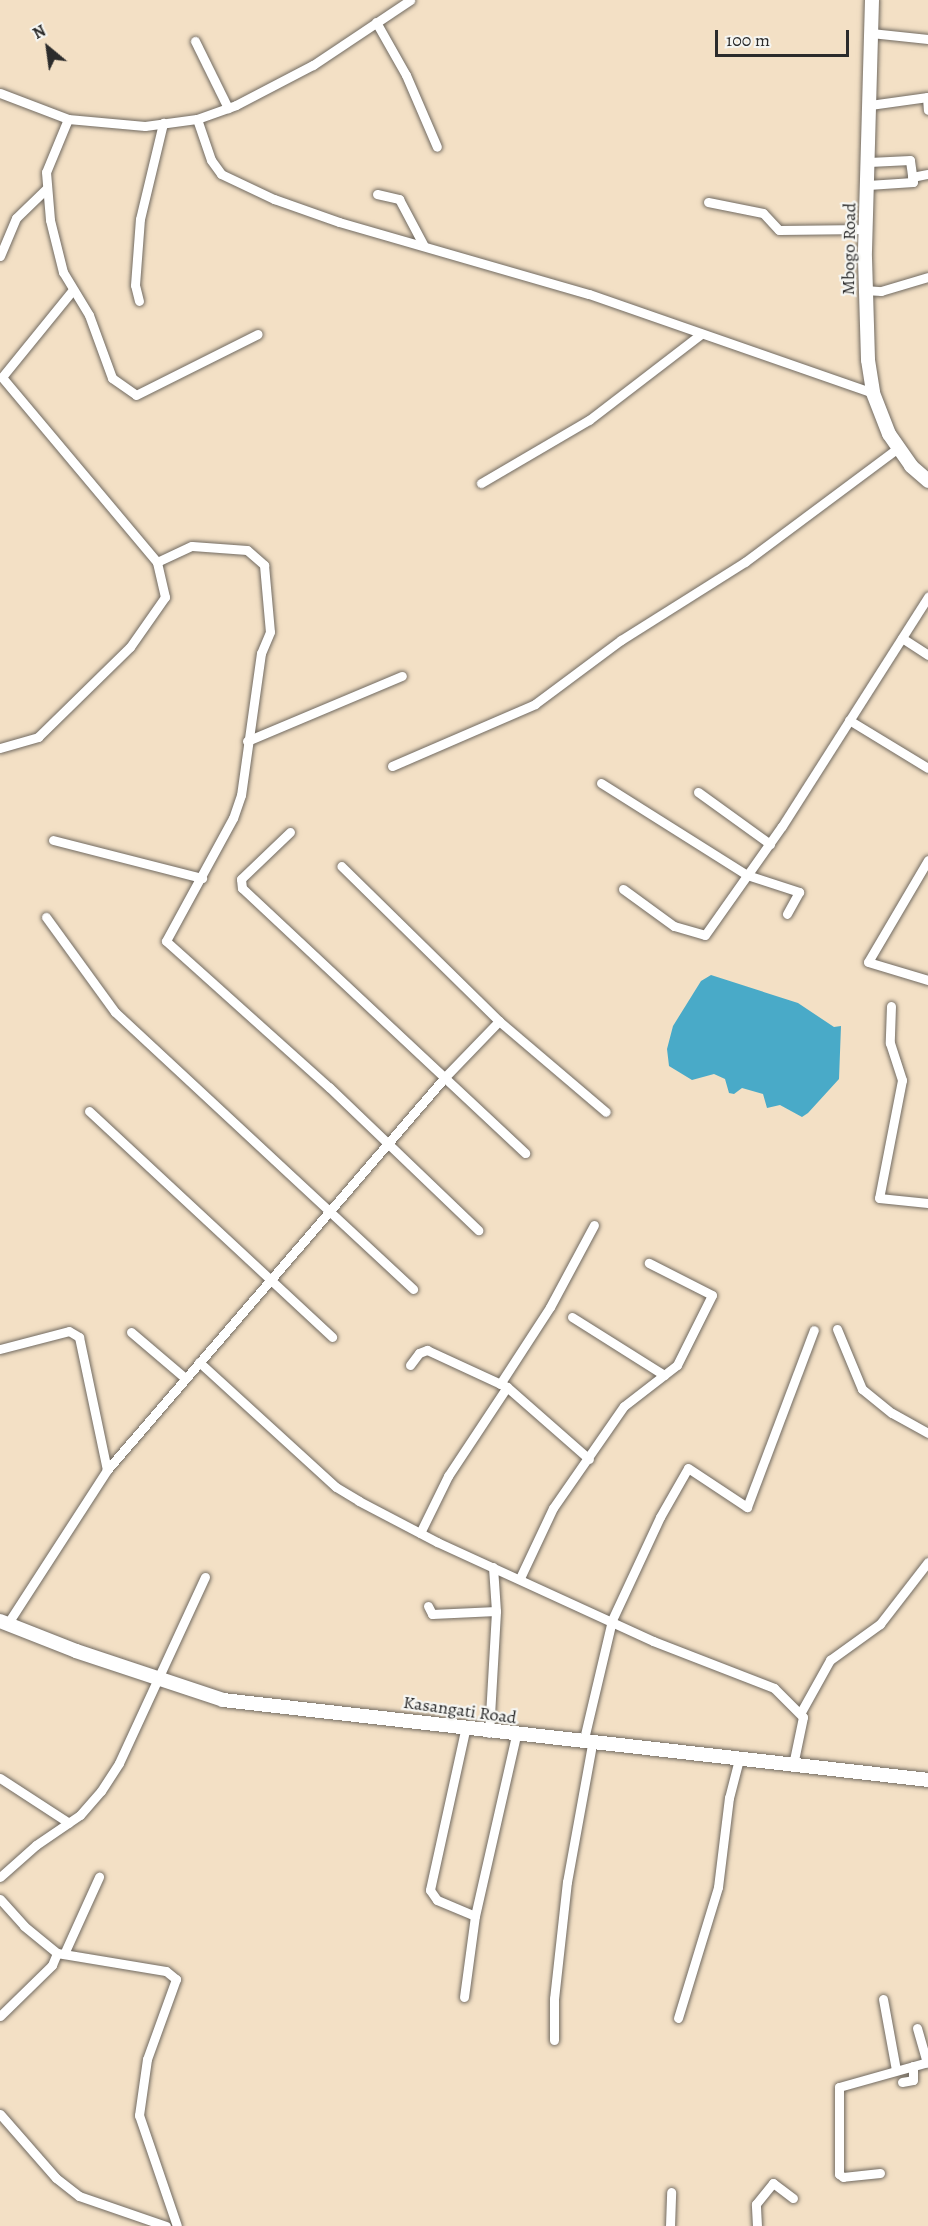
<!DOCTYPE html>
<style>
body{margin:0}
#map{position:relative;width:928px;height:2226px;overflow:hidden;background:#f3e0c5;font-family:Alegreya,serif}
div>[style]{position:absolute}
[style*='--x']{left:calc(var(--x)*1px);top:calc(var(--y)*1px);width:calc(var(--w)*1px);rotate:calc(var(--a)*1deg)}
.water>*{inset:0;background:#49aac8}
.roads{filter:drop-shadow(0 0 2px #716a61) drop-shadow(0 0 2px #716a61)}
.street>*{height:9px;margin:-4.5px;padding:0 4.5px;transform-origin:4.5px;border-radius:4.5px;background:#fff}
.secondary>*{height:14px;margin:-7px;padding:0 7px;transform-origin:7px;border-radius:7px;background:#fff}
span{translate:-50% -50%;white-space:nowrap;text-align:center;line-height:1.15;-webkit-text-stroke:4.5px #f6f6f2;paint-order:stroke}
.street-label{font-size:18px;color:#2b2b2b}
.north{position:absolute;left:18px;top:18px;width:60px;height:60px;-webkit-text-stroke:4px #f6f6f2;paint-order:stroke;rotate:331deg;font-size:16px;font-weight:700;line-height:24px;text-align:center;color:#2b2b2b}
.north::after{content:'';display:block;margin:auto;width:21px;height:27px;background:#2b2b2b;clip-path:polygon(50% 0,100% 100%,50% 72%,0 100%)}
.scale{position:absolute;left:715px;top:30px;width:134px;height:27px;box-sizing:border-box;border:3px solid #2b2b2b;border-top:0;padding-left:8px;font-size:18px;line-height:21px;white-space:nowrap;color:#2b2b2b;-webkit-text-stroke:4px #f6f6f2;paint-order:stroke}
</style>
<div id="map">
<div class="water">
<div style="clip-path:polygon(711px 975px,798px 1003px,834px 1027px,841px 1026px,839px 1079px,808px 1113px,802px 1117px,780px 1105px,767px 1108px,763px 1094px,742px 1088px,734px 1094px,729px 1093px,725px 1079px,714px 1074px,692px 1080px,669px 1066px,667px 1049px,673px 1026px,701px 981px)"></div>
</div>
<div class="roads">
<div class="street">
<div style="--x:376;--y:22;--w:61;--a:60.5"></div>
<div style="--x:406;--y:75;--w:78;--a:66.7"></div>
<div style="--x:871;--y:33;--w:57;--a:6"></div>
<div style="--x:195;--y:41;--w:75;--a:63.8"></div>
<div style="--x:0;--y:93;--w:73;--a:20.9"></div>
<div style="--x:68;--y:119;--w:77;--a:5.2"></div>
<div style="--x:145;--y:126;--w:52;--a:-7.7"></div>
<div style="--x:197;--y:119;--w:41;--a:-19.7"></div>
<div style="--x:236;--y:105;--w:87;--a:-27.5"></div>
<div style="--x:313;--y:65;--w:117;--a:-33.8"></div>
<div style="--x:870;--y:105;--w:58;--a:-8"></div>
<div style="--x:927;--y:97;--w:13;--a:86"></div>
<div style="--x:68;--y:119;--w:57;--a:112.5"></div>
<div style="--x:46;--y:172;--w:48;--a:85.2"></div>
<div style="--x:50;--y:220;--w:54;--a:76"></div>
<div style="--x:63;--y:272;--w:50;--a:58.8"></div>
<div style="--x:89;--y:315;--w:67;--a:69.9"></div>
<div style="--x:112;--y:378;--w:29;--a:35"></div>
<div style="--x:136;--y:395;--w:136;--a:-26.6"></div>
<div style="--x:197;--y:119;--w:43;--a:71.1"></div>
<div style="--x:211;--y:160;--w:17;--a:54"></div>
<div style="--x:221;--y:174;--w:59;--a:25.3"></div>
<div style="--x:274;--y:199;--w:69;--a:19.5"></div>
<div style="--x:339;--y:222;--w:260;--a:16.1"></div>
<div style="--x:589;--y:294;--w:301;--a:19.2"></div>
<div style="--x:912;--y:177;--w:16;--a:-11"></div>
<div style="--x:868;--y:185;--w:45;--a:-3.8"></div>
<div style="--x:913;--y:182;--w:22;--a:-98"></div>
<div style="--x:910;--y:160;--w:41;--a:177.2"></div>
<div style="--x:377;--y:194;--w:23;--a:13"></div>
<div style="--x:399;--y:199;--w:53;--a:62"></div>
<div style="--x:708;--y:202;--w:56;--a:11.3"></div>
<div style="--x:763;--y:213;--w:23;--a:47"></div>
<div style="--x:779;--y:230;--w:87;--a:-0.7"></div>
<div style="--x:0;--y:256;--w:41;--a:-67.2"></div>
<div style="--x:16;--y:218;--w:42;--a:-44"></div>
<div style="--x:865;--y:290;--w:16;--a:4"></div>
<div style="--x:881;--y:291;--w:49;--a:-16.6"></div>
<div style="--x:139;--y:301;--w:16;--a:-104"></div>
<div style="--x:135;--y:285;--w:66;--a:-85.7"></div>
<div style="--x:140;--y:219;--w:99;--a:-76.5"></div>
<div style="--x:481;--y:483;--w:125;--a:-30.3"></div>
<div style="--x:589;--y:420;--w:141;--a:-37.5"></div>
<div style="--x:157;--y:562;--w:38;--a:-25"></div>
<div style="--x:192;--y:546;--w:55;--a:4.2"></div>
<div style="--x:247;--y:550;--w:23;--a:41"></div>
<div style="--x:264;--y:565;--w:67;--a:84.9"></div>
<div style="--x:270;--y:632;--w:23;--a:113"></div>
<div style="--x:261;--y:653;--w:143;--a:98"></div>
<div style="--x:241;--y:795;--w:24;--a:109"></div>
<div style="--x:233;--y:818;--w:140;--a:118.6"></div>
<div style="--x:166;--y:941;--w:219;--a:41.9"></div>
<div style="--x:329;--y:1087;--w:207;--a:43.8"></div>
<div style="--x:902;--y:638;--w:31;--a:33"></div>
<div style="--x:849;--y:720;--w:92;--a:31.3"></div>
<div style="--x:247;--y:741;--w:168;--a:-22.8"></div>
<div style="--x:0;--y:748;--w:40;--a:-16"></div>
<div style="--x:38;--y:737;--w:129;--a:-44.4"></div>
<div style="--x:130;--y:647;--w:61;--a:-55"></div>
<div style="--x:165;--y:597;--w:36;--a:-103"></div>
<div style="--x:157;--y:562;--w:241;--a:-130"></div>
<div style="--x:2;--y:377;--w:111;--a:-50.9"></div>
<div style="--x:392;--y:766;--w:156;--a:-23.4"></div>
<div style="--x:535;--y:704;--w:107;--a:-36.7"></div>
<div style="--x:621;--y:640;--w:146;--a:-32.2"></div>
<div style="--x:745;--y:562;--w:191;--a:-36.7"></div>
<div style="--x:601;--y:783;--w:173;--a:32.2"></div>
<div style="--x:747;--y:875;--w:55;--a:18.1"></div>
<div style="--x:799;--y:892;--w:25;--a:119"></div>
<div style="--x:698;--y:792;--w:89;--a:35.8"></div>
<div style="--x:290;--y:832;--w:68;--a:136.2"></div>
<div style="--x:241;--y:879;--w:9;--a:84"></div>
<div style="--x:242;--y:888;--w:388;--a:43.1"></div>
<div style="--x:53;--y:840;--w:154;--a:14.3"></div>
<div style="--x:928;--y:860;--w:118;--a:120.5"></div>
<div style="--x:868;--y:962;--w:63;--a:16.7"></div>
<div style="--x:623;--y:889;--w:63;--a:36"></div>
<div style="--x:674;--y:926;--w:32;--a:16"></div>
<div style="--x:705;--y:935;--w:133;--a:-54.8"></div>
<div style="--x:782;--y:826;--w:272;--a:-57.5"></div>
<div style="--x:46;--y:917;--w:117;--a:54"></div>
<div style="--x:115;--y:1012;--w:407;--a:42.9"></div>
<div style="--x:891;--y:1006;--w:37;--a:92"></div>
<div style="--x:890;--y:1043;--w:39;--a:72"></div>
<div style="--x:902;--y:1080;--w:120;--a:101"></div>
<div style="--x:879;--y:1198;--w:49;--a:5.8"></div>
<div style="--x:499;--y:1021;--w:140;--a:40.4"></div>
<div style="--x:89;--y:1111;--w:332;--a:42.9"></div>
<div style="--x:572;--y:1317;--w:109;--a:32.2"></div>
<div style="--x:837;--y:1329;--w:65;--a:67.4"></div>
<div style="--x:862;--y:1389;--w:38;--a:39"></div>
<div style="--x:892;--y:1413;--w:41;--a:29.1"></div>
<div style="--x:131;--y:1332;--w:71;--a:40.4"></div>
<div style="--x:0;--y:1349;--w:71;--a:-14.6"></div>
<div style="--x:69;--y:1331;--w:12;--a:31"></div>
<div style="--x:79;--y:1337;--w:136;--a:78.1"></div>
<div style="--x:199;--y:1362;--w:185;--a:42.4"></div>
<div style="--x:336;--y:1487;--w:27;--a:31"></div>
<div style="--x:359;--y:1501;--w:88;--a:27.7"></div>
<div style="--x:437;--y:1542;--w:238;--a:24.6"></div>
<div style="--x:653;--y:1641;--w:130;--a:21.2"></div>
<div style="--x:774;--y:1688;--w:41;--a:45"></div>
<div style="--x:803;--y:1717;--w:49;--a:101.8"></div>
<div style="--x:410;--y:1365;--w:15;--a:-53"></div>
<div style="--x:419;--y:1353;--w:9;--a:-21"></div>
<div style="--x:427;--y:1350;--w:88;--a:24.8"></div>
<div style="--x:507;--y:1387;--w:109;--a:41.3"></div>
<div style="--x:500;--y:1384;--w:92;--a:-57"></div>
<div style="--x:550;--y:1307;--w:93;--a:-61.8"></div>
<div style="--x:420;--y:1533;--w:64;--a:-63.8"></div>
<div style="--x:448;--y:1476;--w:107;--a:-56.5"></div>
<div style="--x:520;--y:1578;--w:77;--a:-64.8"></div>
<div style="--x:553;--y:1508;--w:124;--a:-55.2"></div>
<div style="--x:624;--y:1406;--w:67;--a:-37.7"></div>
<div style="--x:677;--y:1365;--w:78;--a:-63.4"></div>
<div style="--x:712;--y:1295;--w:71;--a:-153.1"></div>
<div style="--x:428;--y:1606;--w:9;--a:63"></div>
<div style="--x:432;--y:1614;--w:64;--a:-2.7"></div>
<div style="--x:8;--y:1623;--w:182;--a:-57.1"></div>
<div style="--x:107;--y:1470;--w:518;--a:-49.3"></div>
<div style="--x:445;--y:1077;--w:78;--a:-46"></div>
<div style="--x:499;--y:1021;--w:221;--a:-135.5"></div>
<div style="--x:801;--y:1712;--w:60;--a:-60.9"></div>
<div style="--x:830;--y:1660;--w:62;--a:-35.8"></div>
<div style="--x:880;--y:1624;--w:78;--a:-52.3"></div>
<div style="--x:466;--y:1726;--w:168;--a:102.4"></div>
<div style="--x:430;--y:1890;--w:12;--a:55"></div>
<div style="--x:437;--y:1900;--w:41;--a:22.8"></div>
<div style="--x:489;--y:1733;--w:122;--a:-86.7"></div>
<div style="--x:496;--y:1611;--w:44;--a:-93.9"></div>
<div style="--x:583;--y:1743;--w:126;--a:-76.7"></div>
<div style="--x:612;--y:1620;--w:114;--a:-65"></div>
<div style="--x:660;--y:1517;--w:56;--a:-60.3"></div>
<div style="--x:688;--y:1468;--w:71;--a:33.5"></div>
<div style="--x:747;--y:1507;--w:189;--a:-69.3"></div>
<div style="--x:0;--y:1778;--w:82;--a:33.1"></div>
<div style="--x:0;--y:1877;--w:48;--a:-41.6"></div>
<div style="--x:36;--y:1845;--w:53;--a:-34.3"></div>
<div style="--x:80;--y:1815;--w:32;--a:-49"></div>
<div style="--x:101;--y:1791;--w:33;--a:-57"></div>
<div style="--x:119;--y:1763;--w:205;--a:-65.2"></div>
<div style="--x:0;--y:1899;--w:36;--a:48"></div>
<div style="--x:24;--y:1926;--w:43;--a:39.3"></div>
<div style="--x:57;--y:1953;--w:110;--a:9.4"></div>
<div style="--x:166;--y:1971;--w:13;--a:39"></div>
<div style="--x:176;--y:1979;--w:85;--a:109.9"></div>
<div style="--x:147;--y:2059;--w:57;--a:98.1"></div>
<div style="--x:139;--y:2115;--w:117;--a:71.1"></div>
<div style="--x:64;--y:1954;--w:85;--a:-65.6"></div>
<div style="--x:464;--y:1997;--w:82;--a:-82.3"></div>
<div style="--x:475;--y:1916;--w:185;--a:-77.2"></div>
<div style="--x:883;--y:1999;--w:72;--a:79.6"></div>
<div style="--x:0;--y:2016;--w:73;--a:-44.4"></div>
<div style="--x:52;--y:1965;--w:13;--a:-67"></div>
<div style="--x:678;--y:2018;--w:137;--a:-73"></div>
<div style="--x:718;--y:1887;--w:90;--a:-83"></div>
<div style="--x:729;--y:1798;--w:40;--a:-75.6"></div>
<div style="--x:917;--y:2028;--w:36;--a:74"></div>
<div style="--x:554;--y:2040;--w:41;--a:-90"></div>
<div style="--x:554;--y:1999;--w:118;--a:-83.7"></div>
<div style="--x:567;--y:1882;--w:140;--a:-79.7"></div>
<div style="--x:902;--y:2082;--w:11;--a:-10"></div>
<div style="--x:913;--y:2080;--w:14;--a:-90"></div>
<div style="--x:0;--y:2114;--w:85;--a:48.8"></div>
<div style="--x:56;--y:2178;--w:29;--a:38"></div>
<div style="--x:79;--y:2196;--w:92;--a:19"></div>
<div style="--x:880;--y:2173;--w:37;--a:174"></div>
<div style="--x:843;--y:2177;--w:5;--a:-143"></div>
<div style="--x:839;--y:2174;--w:87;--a:-90"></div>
<div style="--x:839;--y:2087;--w:92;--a:-15.7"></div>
<div style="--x:670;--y:2226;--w:34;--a:-88"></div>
<div style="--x:757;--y:2226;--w:22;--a:-93"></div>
<div style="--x:756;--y:2204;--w:27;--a:-51"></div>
<div style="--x:773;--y:2183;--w:25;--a:37"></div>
</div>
<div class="secondary">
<div style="--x:872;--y:0;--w:258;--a:91.6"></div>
<div style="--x:865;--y:258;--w:102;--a:88.3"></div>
<div style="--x:868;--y:360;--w:33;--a:81"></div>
<div style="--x:873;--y:393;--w:44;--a:68.7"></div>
<div style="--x:889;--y:434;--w:39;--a:55"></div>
<div style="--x:911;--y:466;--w:23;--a:41"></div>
<div style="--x:0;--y:1621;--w:82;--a:21.5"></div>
<div style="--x:76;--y:1651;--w:155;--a:18.4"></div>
<div style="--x:223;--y:1700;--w:710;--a:6.47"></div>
</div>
</div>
<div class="street-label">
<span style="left:849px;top:249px;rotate:-89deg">Mbogo Road</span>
<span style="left:460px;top:1710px;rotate:8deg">Kasangati Road</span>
</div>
<div class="north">N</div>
<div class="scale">100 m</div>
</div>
